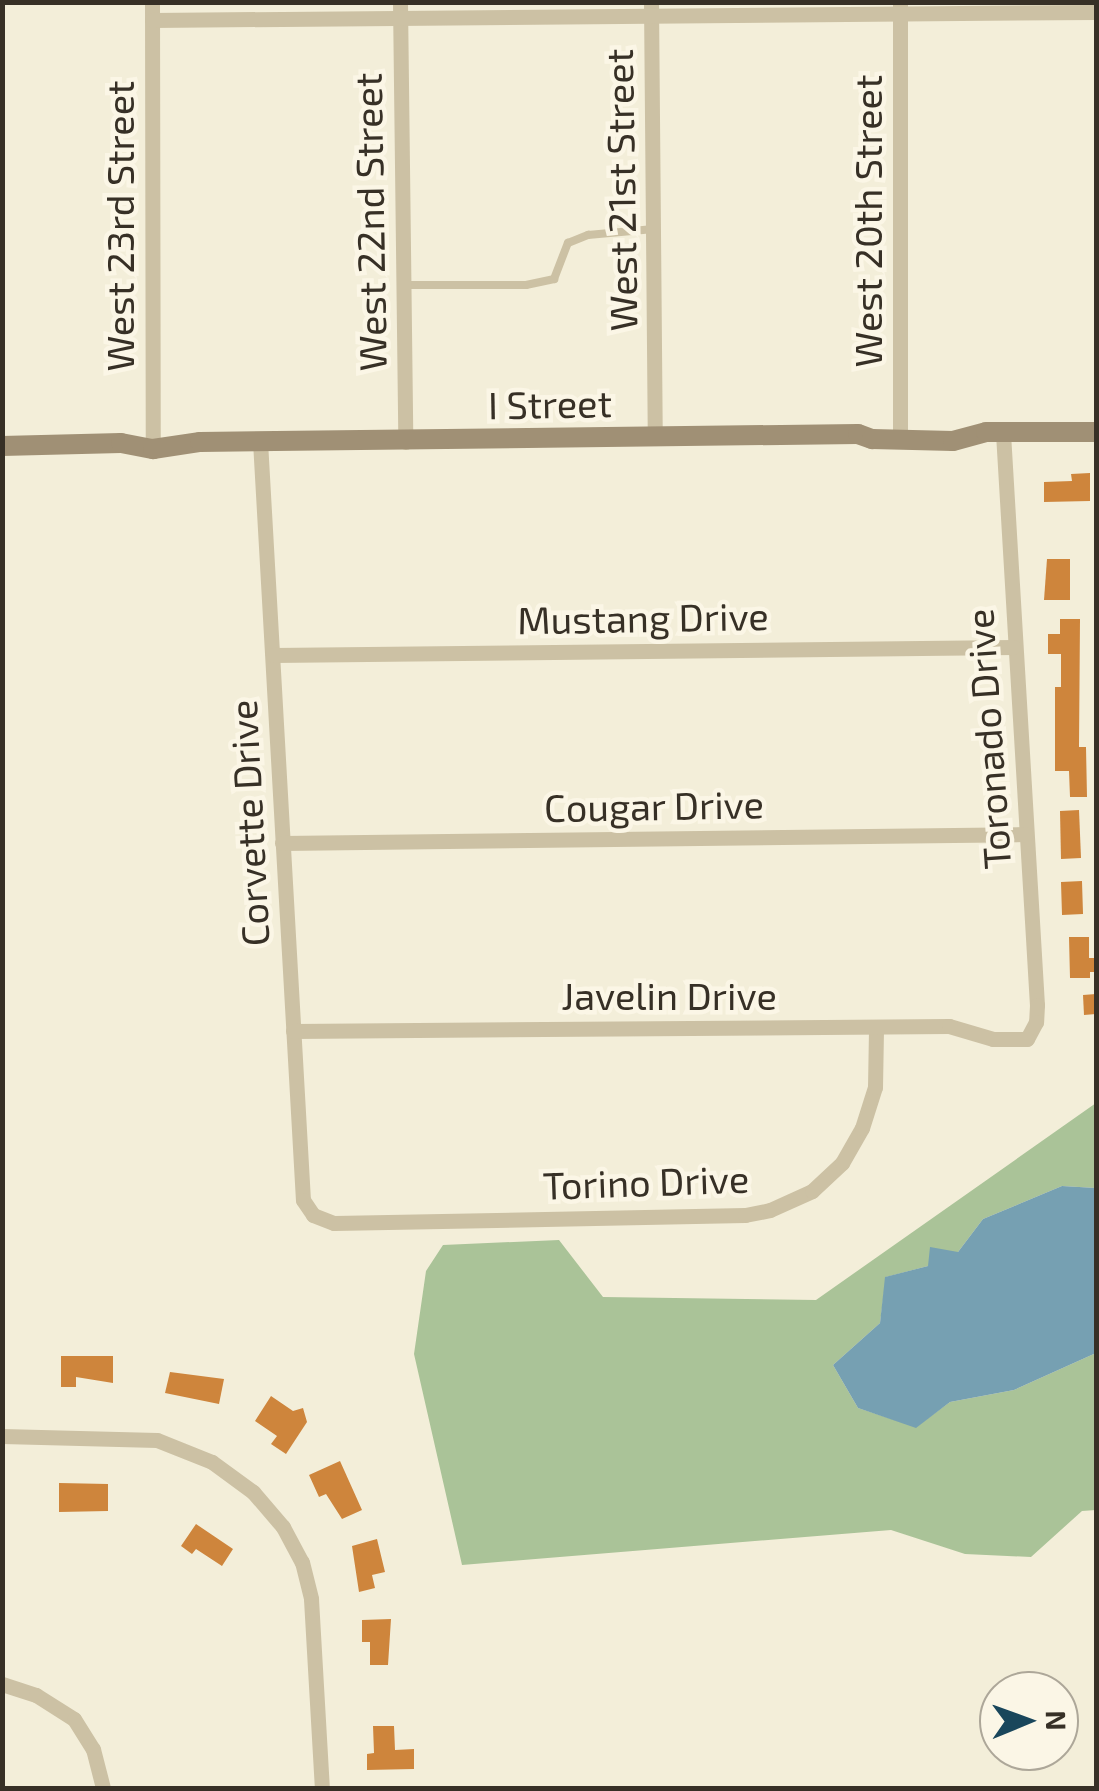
<!DOCTYPE html>
<style>
body{margin:0}
#map{position:relative;width:1099px;height:1791px;overflow:hidden;background:#f3eed9;font-family:"Exo 2",sans-serif}
div>[style]{position:absolute}
[style*='--x']{left:calc(var(--x)*1px);top:calc(var(--y)*1px);width:calc(var(--w)*1px);rotate:calc(var(--a)*1deg)}
.green>*{inset:0;background:#aac398}
.water>*{inset:0;background:#76a0b2}
.building>*{inset:0;background:#ce853c}
.lane>*{height:8px;margin:-4px;padding:0 4px;transform-origin:4px;border-radius:4px;background:#ccc1a4}
.street>*{height:15px;margin:-7.5px;padding:0 7.5px;transform-origin:7.5px;border-radius:7.5px;background:#ccc1a4}
.secondary>*{height:20px;margin:-10px;padding:0 10px;transform-origin:10px;border-radius:10px;background:#a09075}
span{translate:-50% -50%;white-space:nowrap;text-align:center;line-height:1.15;-webkit-text-stroke:9px #fbf6e6;paint-order:stroke}
.street-label{font-size:38px;color:#373026}
.frame{position:absolute;inset:0;border:5px solid #373026;pointer-events:none}
.north{position:absolute;left:979px;top:1671px;width:100px;height:100px;box-sizing:border-box;background:#fbf6e6;border:2px solid #ada799;border-radius:50%;rotate:89deg;font-size:28px;font-weight:700;line-height:40px;text-align:center;color:#373026}
.north::after{content:'';display:block;margin:auto;width:35px;height:45px;background:#19465b;clip-path:polygon(50% 0,100% 100%,50% 72%,0 100%)}
</style>
<div id="map">
<div class="green">
<div style="clip-path:polygon(1096px 1103px,1096px 1188px,1062px 1186px,983px 1219px,958px 1252px,928px 1266px,886px 1277px,880px 1323px,833px 1365px,858px 1408px,916px 1427px,950px 1402px,1014px 1390px,1096px 1353px,1096px 1510px,1082px 1511px,1031px 1557px,965px 1554px,891px 1530px,462px 1565px,414px 1354px,426px 1271px,443px 1245px,559px 1240px,603px 1297px,816px 1300px)"></div>
</div>
<div class="water">
<div style="clip-path:polygon(1062px 1186px,1096px 1188px,1096px 1353px,1014px 1390px,950px 1402px,916px 1428px,858px 1408px,833px 1365px,880px 1323px,885px 1277px,928px 1266px,930px 1247px,958px 1252px,983px 1219px)"></div>
</div>
<div class="building">
<div style="clip-path:polygon(1090px 473px,1090px 501px,1044px 502px,1044px 482px,1072px 481px,1071px 474px)"></div>
<div style="clip-path:polygon(1047px 559px,1070px 559px,1070px 600px,1044px 600px)"></div>
<div style="clip-path:polygon(1060px 619px,1080px 619px,1079px 747px,1086px 747px,1087px 797px,1070px 797px,1069px 771px,1055px 771px,1055px 687px,1061px 687px,1061px 654px,1048px 654px,1048px 634px,1060px 634px)"></div>
<div style="clip-path:polygon(1079px 810px,1081px 858px,1061px 859px,1060px 811px)"></div>
<div style="clip-path:polygon(1082px 881px,1083px 914px,1062px 915px,1061px 882px)"></div>
<div style="clip-path:polygon(1069px 937px,1089px 937px,1089px 958px,1096px 958px,1096px 972px,1090px 972px,1090px 978px,1070px 978px)"></div>
<div style="clip-path:polygon(1096px 994px,1096px 1014px,1084px 1015px,1083px 995px)"></div>
<div style="clip-path:polygon(61px 1356px,113px 1356px,113px 1383px,76px 1377px,76px 1387px,61px 1387px)"></div>
<div style="clip-path:polygon(170px 1372px,224px 1379px,219px 1404px,165px 1393px)"></div>
<div style="clip-path:polygon(271px 1396px,293px 1411px,303px 1408px,307px 1422px,286px 1454px,271px 1444px,277px 1436px,255px 1421px)"></div>
<div style="clip-path:polygon(340px 1461px,362px 1510px,342px 1519px,326px 1494px,319px 1497px,309px 1475px)"></div>
<div style="clip-path:polygon(59px 1483px,108px 1484px,108px 1511px,59px 1512px)"></div>
<div style="clip-path:polygon(196px 1524px,233px 1549px,222px 1566px,196px 1549px,192px 1554px,181px 1546px)"></div>
<div style="clip-path:polygon(377px 1539px,385px 1572px,372px 1575px,375px 1588px,359px 1592px,352px 1546px)"></div>
<div style="clip-path:polygon(391px 1619px,388px 1665px,370px 1665px,370px 1642px,362px 1642px,362px 1620px)"></div>
<div style="clip-path:polygon(373px 1726px,394px 1726px,395px 1750px,414px 1749px,414px 1769px,367px 1770px,367px 1754px,374px 1753px)"></div>
</div>
<div class="lane">
<div style="--x:402;--y:285;--w:124;--a:0"></div>
<div style="--x:526;--y:285;--w:29;--a:-12"></div>
<div style="--x:554;--y:279;--w:39;--a:-69"></div>
<div style="--x:568;--y:243;--w:22;--a:-22"></div>
<div style="--x:588;--y:235;--w:66;--a:-5.2"></div>
</div>
<div class="street">
<div style="--x:152;--y:2;--w:447;--a:89.9"></div>
<div style="--x:400;--y:2;--w:440;--a:89.3"></div>
<div style="--x:651;--y:2;--w:435;--a:89.5"></div>
<div style="--x:152;--y:20;--w:944;--a:-0.49"></div>
<div style="--x:1003;--y:433;--w:573;--a:86.6"></div>
<div style="--x:1037;--y:1005;--w:17;--a:93"></div>
<div style="--x:1036;--y:1022;--w:19;--a:118"></div>
<div style="--x:900;--y:440;--w:438;--a:-90"></div>
<div style="--x:260;--y:441;--w:760;--a:86.76"></div>
<div style="--x:303;--y:1200;--w:18;--a:56"></div>
<div style="--x:313;--y:1215;--w:22;--a:21"></div>
<div style="--x:334;--y:1223;--w:411;--a:-1.1"></div>
<div style="--x:745;--y:1215;--w:25;--a:-11"></div>
<div style="--x:770;--y:1210;--w:46;--a:-24.3"></div>
<div style="--x:812;--y:1191;--w:41;--a:-43"></div>
<div style="--x:842;--y:1163;--w:40;--a:-60.3"></div>
<div style="--x:862;--y:1128;--w:43;--a:-72.4"></div>
<div style="--x:875;--y:1087;--w:60;--a:-89"></div>
<div style="--x:273;--y:655;--w:740;--a:-0.62"></div>
<div style="--x:282;--y:843;--w:744;--a:-0.69"></div>
<div style="--x:293;--y:1031;--w:656;--a:-0.44"></div>
<div style="--x:949;--y:1026;--w:46;--a:16.5"></div>
<div style="--x:993;--y:1039;--w:34;--a:0"></div>
<div style="--x:2;--y:1436;--w:155;--a:1.5"></div>
<div style="--x:157;--y:1440;--w:59;--a:21.8"></div>
<div style="--x:212;--y:1462;--w:51;--a:36.2"></div>
<div style="--x:253;--y:1492;--w:46;--a:49.4"></div>
<div style="--x:283;--y:1527;--w:40;--a:62"></div>
<div style="--x:302;--y:1562;--w:38;--a:76"></div>
<div style="--x:311;--y:1599;--w:189;--a:86.7"></div>
<div style="--x:2;--y:1684;--w:36;--a:18"></div>
<div style="--x:36;--y:1695;--w:45;--a:32.3"></div>
<div style="--x:74;--y:1719;--w:36;--a:58"></div>
<div style="--x:93;--y:1749;--w:40;--a:75.6"></div>
</div>
<div class="secondary">
<div style="--x:2;--y:446;--w:119;--a:-1.4"></div>
<div style="--x:121;--y:443;--w:33;--a:11"></div>
<div style="--x:153;--y:449;--w:48;--a:-8.5"></div>
<div style="--x:200;--y:442;--w:658;--a:-0.7"></div>
<div style="--x:858;--y:434;--w:15;--a:20"></div>
<div style="--x:872;--y:439;--w:81;--a:1.4"></div>
<div style="--x:953;--y:441;--w:34;--a:-15"></div>
<div style="--x:986;--y:432;--w:110;--a:0"></div>
</div>
<div class="street-label">
<span style="left:621px;top:190px;rotate:-91deg">West 21st Street</span>
<span style="left:868px;top:221px;rotate:-90deg">West 20th Street</span>
<span style="left:370px;top:222px;rotate:-91deg">West 22nd Street</span>
<span style="left:120px;top:226px;rotate:-90deg">West 23rd Street</span>
<span style="left:550px;top:404px;rotate:-1deg">I Street</span>
<span style="left:643px;top:618px;rotate:-1deg">Mustang Drive</span>
<span style="left:988px;top:739px;rotate:-94deg">Toronado Drive</span>
<span style="left:654px;top:806px;rotate:-1deg">Cougar Drive</span>
<span style="left:249px;top:823px;rotate:-93deg">Corvette Drive</span>
<span style="left:669px;top:996px">Javelin Drive</span>
<span style="left:646px;top:1182px;rotate:-2deg">Torino Drive</span>
</div>
<div class="frame"></div>
<div class="north">N</div>
</div>
